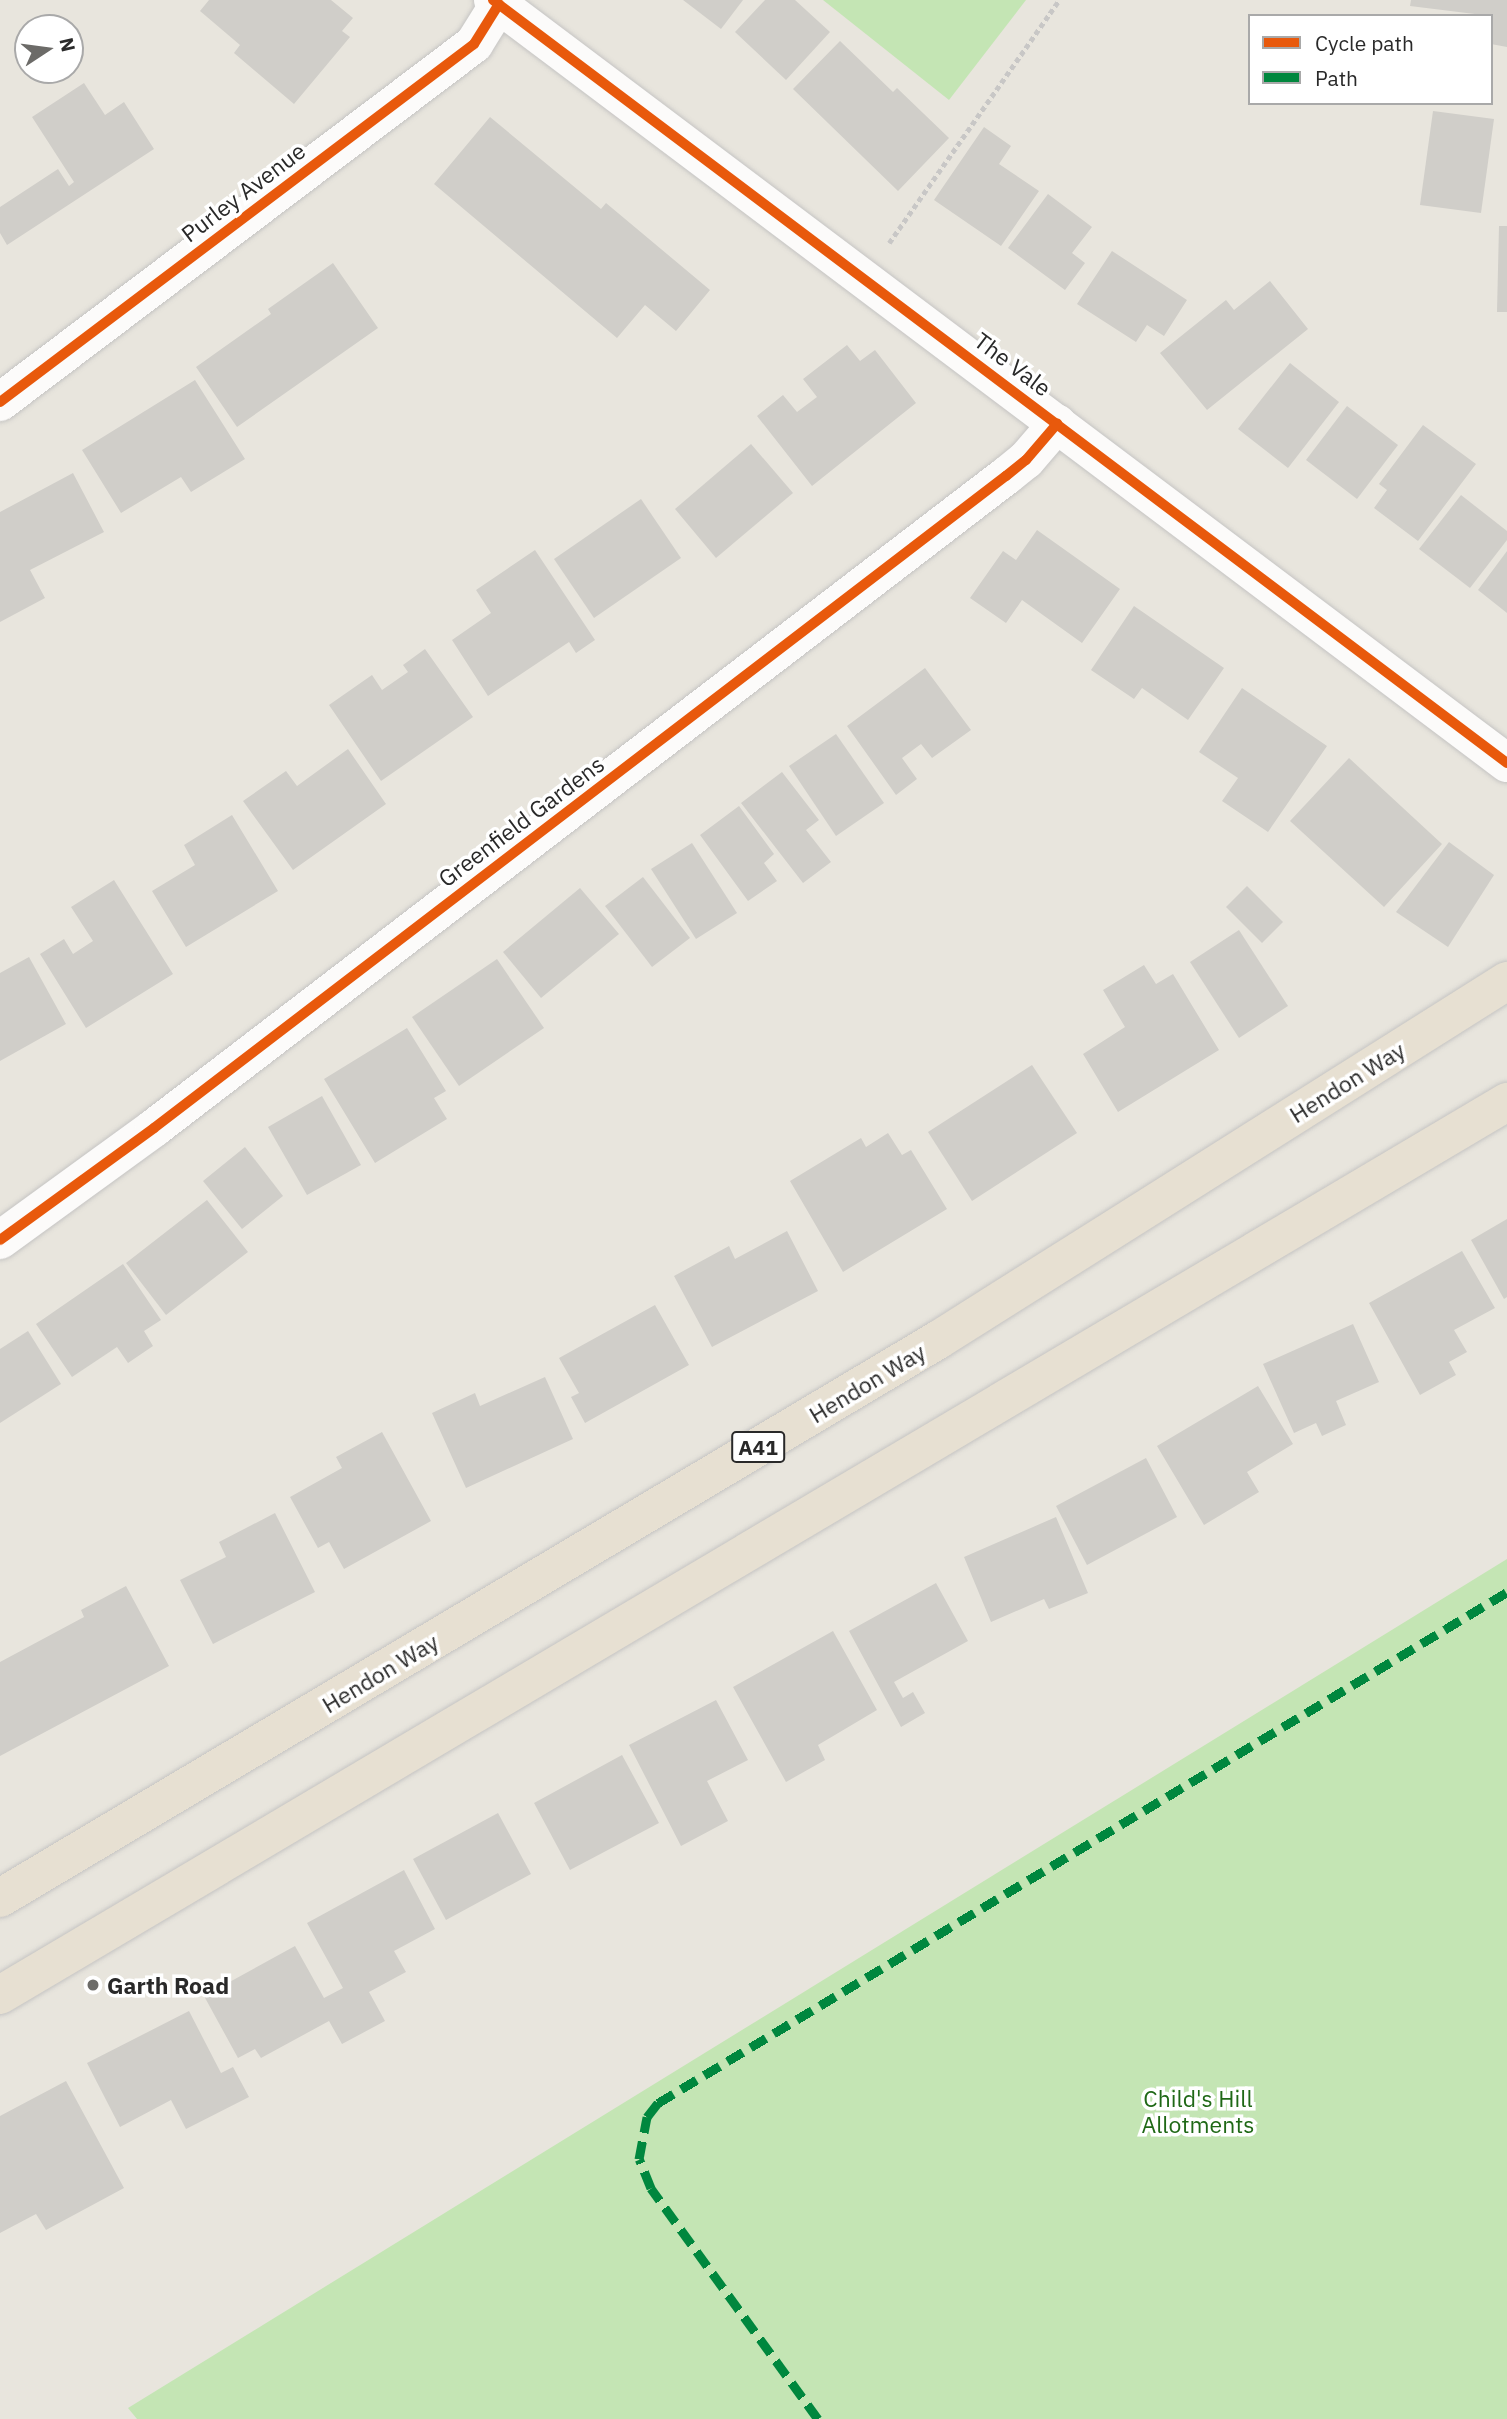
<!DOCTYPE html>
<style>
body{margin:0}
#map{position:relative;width:1507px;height:2419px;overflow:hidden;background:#e8e5dd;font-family:"IBM Plex Sans",sans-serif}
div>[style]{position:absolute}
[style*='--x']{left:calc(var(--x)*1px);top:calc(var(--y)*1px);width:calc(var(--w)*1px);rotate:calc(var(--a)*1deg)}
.green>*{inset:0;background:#c4e5b4}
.building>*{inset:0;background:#d0cec9}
.path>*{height:4.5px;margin-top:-2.25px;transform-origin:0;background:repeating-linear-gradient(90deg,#c8c7c6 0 5px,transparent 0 8.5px)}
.roads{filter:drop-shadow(0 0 2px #c5c4c3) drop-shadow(0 0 2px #c5c4c3)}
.minor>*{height:38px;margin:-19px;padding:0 19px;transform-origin:19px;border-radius:19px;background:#fcfbfa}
.tertiary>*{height:38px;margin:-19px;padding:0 19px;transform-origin:19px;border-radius:19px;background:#fcfbfa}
.trunk>*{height:38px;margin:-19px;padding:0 19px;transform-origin:19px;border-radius:19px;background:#e7e0d2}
.quiet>*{height:9px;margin-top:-4.5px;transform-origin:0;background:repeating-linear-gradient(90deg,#00873e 0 18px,transparent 0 27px)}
.cycleway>*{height:10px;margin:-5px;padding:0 5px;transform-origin:5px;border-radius:5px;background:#e8590c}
.dots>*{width:19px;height:19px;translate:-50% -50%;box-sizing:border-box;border:4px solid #fff;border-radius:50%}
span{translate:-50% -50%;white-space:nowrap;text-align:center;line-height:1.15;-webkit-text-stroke:7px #fff;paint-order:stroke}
.shield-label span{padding:2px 5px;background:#fff;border:2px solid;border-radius:5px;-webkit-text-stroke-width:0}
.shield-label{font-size:21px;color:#292929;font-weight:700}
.street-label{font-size:23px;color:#292929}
.poi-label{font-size:23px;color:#292929;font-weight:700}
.left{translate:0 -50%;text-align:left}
.park-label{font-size:23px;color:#1f6816}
.legend{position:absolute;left:1248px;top:14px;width:245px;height:91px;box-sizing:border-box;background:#fff;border:2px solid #a9a9a9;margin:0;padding:9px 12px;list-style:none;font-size:21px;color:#292929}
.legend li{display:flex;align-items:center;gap:14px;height:35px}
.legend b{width:35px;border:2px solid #a9a9a9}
.north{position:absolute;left:14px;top:14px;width:70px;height:70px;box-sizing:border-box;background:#fff;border:2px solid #a9a9a9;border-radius:50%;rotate:77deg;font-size:19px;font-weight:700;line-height:28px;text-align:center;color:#292929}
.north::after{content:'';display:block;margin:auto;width:24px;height:32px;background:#6c6b68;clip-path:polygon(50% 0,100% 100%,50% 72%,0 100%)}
</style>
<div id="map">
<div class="green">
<div style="clip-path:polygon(823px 0,1026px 0,949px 100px)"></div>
<div style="clip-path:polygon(1507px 1559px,1507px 2419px,137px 2419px,128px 2408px)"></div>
</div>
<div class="building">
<div style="clip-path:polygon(209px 0,331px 0,353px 18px,342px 31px,350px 37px,294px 104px,234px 53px,240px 45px,200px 11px)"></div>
<div style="clip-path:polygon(683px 0,743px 0,721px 29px)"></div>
<div style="clip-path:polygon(765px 0,795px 0,830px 32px,786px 80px,735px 32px)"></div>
<div style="clip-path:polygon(1411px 0,1507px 0,1507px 47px,1491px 44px,1491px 16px,1410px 6px)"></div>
<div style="clip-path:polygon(840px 41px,893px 92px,897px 88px,949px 138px,898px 191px,793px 89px)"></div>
<div style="clip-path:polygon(84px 83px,105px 115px,124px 102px,154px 149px,7px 245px,0 233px,0 207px,58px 169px,69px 186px,74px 182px,32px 117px)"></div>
<div style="clip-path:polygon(1433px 111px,1494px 119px,1481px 213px,1420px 205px)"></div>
<div style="clip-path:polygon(490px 117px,601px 209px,606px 203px,710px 290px,676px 331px,645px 305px,617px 338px,434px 184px)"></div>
<div style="clip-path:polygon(984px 127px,1011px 146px,999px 164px,1039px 191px,1001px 246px,934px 200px)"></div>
<div style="clip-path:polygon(1048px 194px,1092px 227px,1072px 253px,1085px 263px,1065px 290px,1008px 248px)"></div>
<div style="clip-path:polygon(1499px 226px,1507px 226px,1507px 312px,1497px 312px)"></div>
<div style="clip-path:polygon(1112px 251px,1187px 300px,1164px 336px,1147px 325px,1136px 342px,1077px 304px)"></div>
<div style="clip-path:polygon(333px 263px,378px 328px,237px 427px,196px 367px,271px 314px,268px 309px)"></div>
<div style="clip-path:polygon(1270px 281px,1308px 329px,1207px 410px,1160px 353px,1226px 300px,1234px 310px)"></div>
<div style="clip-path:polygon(847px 345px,860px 361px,875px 350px,916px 403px,812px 486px,757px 416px,783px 395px,797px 412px,817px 397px,803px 379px)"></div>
<div style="clip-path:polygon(1290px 363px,1339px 402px,1288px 468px,1238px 429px)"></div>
<div style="clip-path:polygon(195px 380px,245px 459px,191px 492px,181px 477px,121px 513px,82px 450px)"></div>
<div style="clip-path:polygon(1347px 406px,1398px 445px,1357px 499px,1306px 460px)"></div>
<div style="clip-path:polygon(1423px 425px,1476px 464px,1418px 541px,1374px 508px,1387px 490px,1379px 484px)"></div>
<div style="clip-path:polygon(751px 444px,793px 493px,716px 558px,675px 509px)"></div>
<div style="clip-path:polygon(73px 473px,104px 532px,30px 570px,45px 598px,0 622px,0 512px)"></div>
<div style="clip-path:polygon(1461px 495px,1507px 531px,1507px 540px,1470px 588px,1419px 549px)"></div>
<div style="clip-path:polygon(641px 499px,681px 558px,594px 618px,554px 559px)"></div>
<div style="clip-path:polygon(1037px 530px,1120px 589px,1082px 643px,1022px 600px,1006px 623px,970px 598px,1003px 551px,1016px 560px)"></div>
<div style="clip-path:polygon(535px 550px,595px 640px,576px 653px,569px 642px,488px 696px,452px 640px,491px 613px,476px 590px)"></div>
<div style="clip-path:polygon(1507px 551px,1507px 613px,1478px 590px)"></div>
<div style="clip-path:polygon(1134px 606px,1224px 668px,1188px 720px,1142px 688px,1134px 699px,1091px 670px)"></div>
<div style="clip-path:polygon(425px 649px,473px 717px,381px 781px,329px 705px,372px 675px,382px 690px,408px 672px,403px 665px)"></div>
<div style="clip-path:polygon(925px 668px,971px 730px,932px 758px,921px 744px,902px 758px,917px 779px,896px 795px,847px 726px)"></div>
<div style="clip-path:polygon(1242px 688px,1327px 746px,1268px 832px,1222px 801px,1238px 778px,1199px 752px)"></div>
<div style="clip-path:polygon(836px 734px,884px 803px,836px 836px,789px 766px)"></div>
<div style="clip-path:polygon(348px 749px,386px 804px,293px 870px,243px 801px,286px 771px,297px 786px)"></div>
<div style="clip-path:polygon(1349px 758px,1442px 844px,1384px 907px,1290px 821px)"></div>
<div style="clip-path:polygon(782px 772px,819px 820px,806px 830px,831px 862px,803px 883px,741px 803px)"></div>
<div style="clip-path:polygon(739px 806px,774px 854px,764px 863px,777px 881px,748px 901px,700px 835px)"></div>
<div style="clip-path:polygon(232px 815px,278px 891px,186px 947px,152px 891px,195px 865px,184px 845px)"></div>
<div style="clip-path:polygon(1449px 842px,1494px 875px,1448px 947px,1396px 912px)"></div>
<div style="clip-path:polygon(692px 843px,737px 913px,696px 939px,651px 869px)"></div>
<div style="clip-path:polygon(643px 877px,690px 938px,652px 967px,605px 906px)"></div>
<div style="clip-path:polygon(114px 880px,173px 974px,86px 1028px,40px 954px,64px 939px,73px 954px,93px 941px,71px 907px)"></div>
<div style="clip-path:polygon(1247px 886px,1283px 922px,1262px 943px,1226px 907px)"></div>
<div style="clip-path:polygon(580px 888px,619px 934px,541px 998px,503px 952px)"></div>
<div style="clip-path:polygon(1239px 930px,1288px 1006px,1239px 1038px,1190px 962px)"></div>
<div style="clip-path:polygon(29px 957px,66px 1024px,0 1061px,0 973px)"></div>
<div style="clip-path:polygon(497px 959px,544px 1028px,459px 1086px,412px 1017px)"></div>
<div style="clip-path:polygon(1144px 965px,1156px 984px,1173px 974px,1219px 1050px,1118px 1112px,1083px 1054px,1125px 1027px,1103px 990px)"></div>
<div style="clip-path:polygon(407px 1028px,446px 1091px,434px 1098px,447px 1119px,375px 1163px,324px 1079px)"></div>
<div style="clip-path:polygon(1032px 1065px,1077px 1133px,972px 1201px,928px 1132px)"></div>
<div style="clip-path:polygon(322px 1096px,361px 1165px,307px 1195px,268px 1127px)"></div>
<div style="clip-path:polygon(888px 1133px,902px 1155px,911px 1150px,947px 1209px,843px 1272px,790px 1181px,861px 1138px,866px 1147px)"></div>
<div style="clip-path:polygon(245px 1147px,283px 1196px,242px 1229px,203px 1181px)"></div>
<div style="clip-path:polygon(207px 1200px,248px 1252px,166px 1315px,126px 1263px)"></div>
<div style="clip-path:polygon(1507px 1219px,1507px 1297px,1504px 1299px,1471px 1240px)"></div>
<div style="clip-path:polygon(787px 1231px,818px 1291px,712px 1347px,674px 1276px,729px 1246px,735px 1259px)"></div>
<div style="clip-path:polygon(1462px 1251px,1495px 1308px,1454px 1330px,1467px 1352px,1449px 1362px,1456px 1375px,1420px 1395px,1369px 1303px)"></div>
<div style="clip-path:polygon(123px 1264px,161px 1320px,144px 1331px,153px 1346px,128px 1363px,117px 1347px,72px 1377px,36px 1324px)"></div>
<div style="clip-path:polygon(655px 1305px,689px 1365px,585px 1423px,571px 1397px,579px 1393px,559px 1358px)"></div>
<div style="clip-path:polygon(1353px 1324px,1379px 1382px,1336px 1401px,1346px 1425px,1322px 1436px,1316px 1423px,1294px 1433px,1263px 1364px)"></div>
<div style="clip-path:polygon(28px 1331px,61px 1384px,0 1423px,0 1349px)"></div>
<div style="clip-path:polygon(545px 1377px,573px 1439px,466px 1488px,432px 1413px,475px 1393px,480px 1406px)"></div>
<div style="clip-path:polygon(1258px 1386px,1293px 1444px,1247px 1472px,1259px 1492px,1204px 1525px,1157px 1446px)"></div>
<div style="clip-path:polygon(382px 1432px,431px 1521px,344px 1569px,329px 1542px,318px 1548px,290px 1497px,342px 1468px,336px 1457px)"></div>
<div style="clip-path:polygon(1146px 1458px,1177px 1517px,1087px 1565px,1056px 1506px)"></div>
<div style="clip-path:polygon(275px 1513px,315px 1592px,213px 1644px,180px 1580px,226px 1557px,219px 1542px)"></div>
<div style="clip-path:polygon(1056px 1517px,1088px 1593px,1049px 1609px,1044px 1599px,991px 1622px,964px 1557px)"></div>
<div style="clip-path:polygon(936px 1583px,968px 1641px,894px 1682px,903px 1698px,913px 1692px,925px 1713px,901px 1727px,849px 1631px)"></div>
<div style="clip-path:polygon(126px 1586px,169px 1666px,0 1756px,0 1662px,84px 1617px,81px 1610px)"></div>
<div style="clip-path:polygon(833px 1631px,877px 1710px,818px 1745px,825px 1760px,786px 1782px,733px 1687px)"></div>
<div style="clip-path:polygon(716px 1700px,748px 1760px,707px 1781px,728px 1821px,681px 1846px,629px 1745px)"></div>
<div style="clip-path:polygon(622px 1755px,659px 1823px,570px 1870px,534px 1803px)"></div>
<div style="clip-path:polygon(498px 1813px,531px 1874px,446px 1920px,413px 1859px)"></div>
<div style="clip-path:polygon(404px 1870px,435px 1929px,394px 1951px,406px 1972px,369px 1992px,385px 2021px,342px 2044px,329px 2021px,261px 2058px,255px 2049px,238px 2058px,204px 1996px,295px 1946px,324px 1998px,343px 1988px,307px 1923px)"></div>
<div style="clip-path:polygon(189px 2011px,221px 2073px,233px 2067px,249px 2097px,186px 2129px,171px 2100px,120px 2127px,87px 2063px)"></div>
<div style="clip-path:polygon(66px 2081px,124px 2188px,46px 2230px,36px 2214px,0 2233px,0 2116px)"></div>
</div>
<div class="path">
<div style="--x:889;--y:243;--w:297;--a:-55"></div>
</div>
<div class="roads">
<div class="minor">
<div style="--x:0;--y:402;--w:594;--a:-37.06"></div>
<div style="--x:474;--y:44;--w:47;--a:-58"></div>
<div style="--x:0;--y:1240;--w:190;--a:-36"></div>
<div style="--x:154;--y:1128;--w:1073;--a:-37.43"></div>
<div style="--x:1006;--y:476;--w:26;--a:-39"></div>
<div style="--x:1026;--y:460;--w:48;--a:-49.3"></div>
</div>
<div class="tertiary">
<div style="--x:493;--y:0;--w:1269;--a:36.96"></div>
</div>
<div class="trunk">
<div style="--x:0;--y:1898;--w:1091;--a:-30.75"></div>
<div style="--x:938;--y:1340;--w:673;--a:-32.25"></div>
<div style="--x:0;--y:1995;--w:1752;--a:-30.65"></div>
</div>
</div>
<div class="quiet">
<div style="--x:818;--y:2419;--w:285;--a:-125.9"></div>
<div style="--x:651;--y:2188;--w:31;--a:-112"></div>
<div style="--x:639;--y:2159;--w:43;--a:-79.2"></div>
<div style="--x:647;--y:2117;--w:18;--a:-52"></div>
<div style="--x:658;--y:2103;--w:991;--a:-31.04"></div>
</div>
<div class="cycleway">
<div style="--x:493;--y:0;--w:1269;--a:36.96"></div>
<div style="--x:0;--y:402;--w:594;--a:-37.06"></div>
<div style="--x:474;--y:44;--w:47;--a:-58"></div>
<div style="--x:0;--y:1240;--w:190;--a:-36"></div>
<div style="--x:154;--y:1128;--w:1073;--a:-37.43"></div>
<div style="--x:1006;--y:476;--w:26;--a:-39"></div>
<div style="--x:1026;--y:460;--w:48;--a:-49.3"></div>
</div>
<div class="dots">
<div style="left:93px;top:1985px;background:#6c6b68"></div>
</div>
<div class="shield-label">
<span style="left:758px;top:1447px">A41</span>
</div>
<div class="street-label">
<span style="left:243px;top:192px;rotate:-37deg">Purley Avenue</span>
<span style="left:1013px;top:364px;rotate:37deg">The Vale</span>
<span style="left:521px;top:821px;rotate:-37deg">Greenfield Gardens</span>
<span style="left:1347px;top:1082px;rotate:-32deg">Hendon Way</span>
<span style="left:867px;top:1383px;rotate:-31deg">Hendon Way</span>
<span style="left:380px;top:1673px;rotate:-31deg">Hendon Way</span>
</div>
<div class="poi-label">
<span class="left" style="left:107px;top:1985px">Garth Road</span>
</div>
<div class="park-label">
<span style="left:1198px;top:2111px">Child's Hill<br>Allotments</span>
</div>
<ul class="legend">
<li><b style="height:9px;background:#e8590c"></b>Cycle path</li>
<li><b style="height:9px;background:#00873e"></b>Path</li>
</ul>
<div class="north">N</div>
</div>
